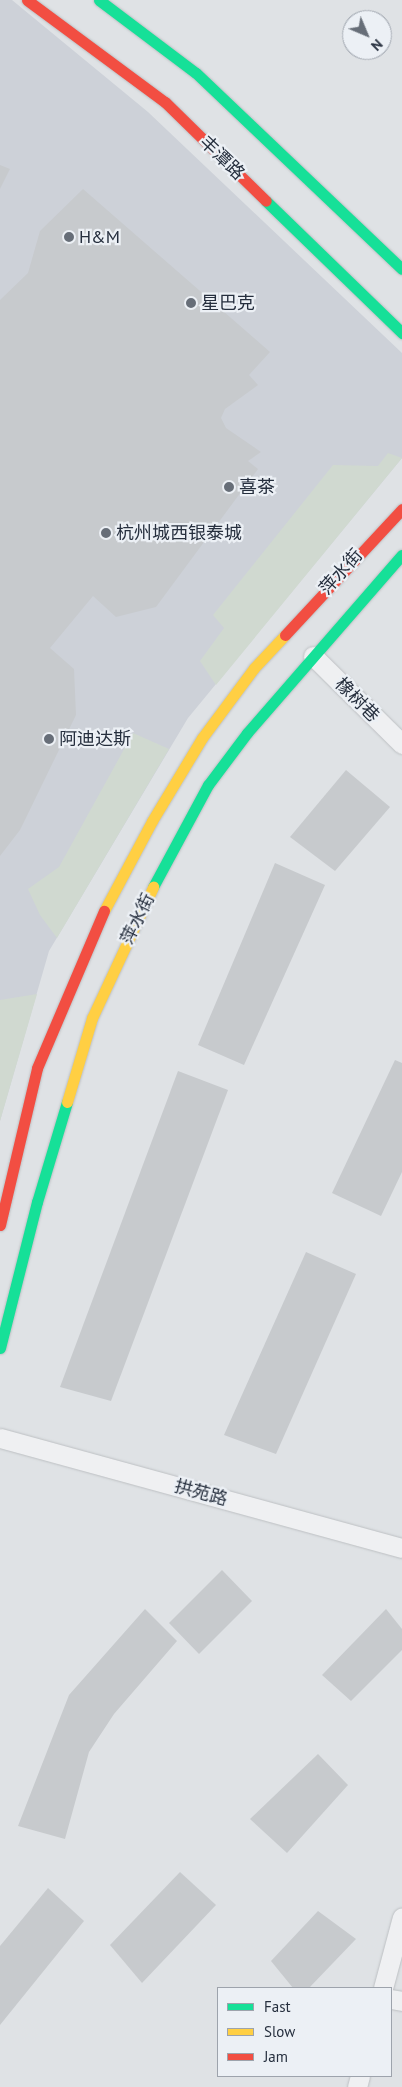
<!DOCTYPE html>
<meta charset="utf-8">
<style>
body{margin:0}
#map{position:relative;width:402px;height:2087px;overflow:hidden;background:#dfe2e5;font-family:"PT Sans","Noto Sans SC",sans-serif}
div>[style]{position:absolute}
[style*='--x']{left:calc(var(--x)*1px);top:calc(var(--y)*1px);width:calc(var(--w)*1px);rotate:calc(var(--a)*1deg)}
.built>*{inset:0;background:#cdd1d8}
.green>*{inset:0;background:#d0d9d0}
.building>*{inset:0;background:#c7cacd}
.roads{filter:drop-shadow(0 0 1px #bdc0c3) drop-shadow(0 0 1px #bdc0c3)}
.street>*{height:19px;margin:-9.5px;padding:0 9.5px;transform-origin:9.5px;border-radius:9.5px;background:#eff0f2}
.fast>*{height:11px;margin:-5.5px;padding:0 5.5px;transform-origin:5.5px;border-radius:5.5px;background:#16e098}
.slow>*{height:11px;margin:-5.5px;padding:0 5.5px;transform-origin:5.5px;border-radius:5.5px;background:#ffcf43}
.jam>*{height:11px;margin:-5.5px;padding:0 5.5px;transform-origin:5.5px;border-radius:5.5px;background:#f24e42}
.dots>*{width:14px;height:14px;translate:-50% -50%;box-sizing:border-box;border:2px solid #ecf0f5;border-radius:50%}
span{translate:-50% -50%;white-space:nowrap;text-align:center;line-height:1.15;-webkit-text-stroke:4.5px #ecf0f5;paint-order:stroke}
.street-label{font-size:18px;color:#262f3e}
.poi-label{font-size:18px;color:#262f3e}
.left{translate:0 -50%;text-align:left}
.legend{position:absolute;left:217px;top:1987px;width:175px;height:90px;box-sizing:border-box;background:#ecf0f5;border:1px solid #9da3ac;margin:0;padding:6px 9px;list-style:none;font-size:15px;color:#262f3e}
.legend li{display:flex;align-items:center;gap:10px;height:25px}
.legend b{width:25px;border:1px solid #9da3ac}
.north{position:absolute;left:342px;top:10px;width:50px;height:50px;box-sizing:border-box;background:#ecf0f5;border:1px solid #9da3ac;border-radius:50%;rotate:135deg;font-size:14px;font-weight:700;line-height:20px;text-align:center;color:#262f3e}
.north::after{content:'';display:block;margin:auto;width:18px;height:22px;background:#676e78;clip-path:polygon(50% 0,100% 100%,50% 72%,0 100%)}
</style>
<div id="map">
<div class="built">
<div style="clip-path:polygon(0 0,12px 0,148px 112px,402px 353px,402px 458px,188px 718px,49px 951px,0 1121px)"></div>
</div>
<div class="green">
<div style="clip-path:polygon(388px 453px,402px 458px,216px 685px,200px 661px,224px 628px,213px 615px,333px 465px,378px 466px)"></div>
<div style="clip-path:polygon(133px 733px,169px 749px,57px 938px,40px 915px,28px 889px,59px 867px)"></div>
<div style="clip-path:polygon(37px 994px,0 1121px,0 1000px)"></div>
</div>
<div class="building">
<div style="clip-path:polygon(0 165px,10px 169px,0 189px)"></div>
<div style="clip-path:polygon(83px 189px,270px 352px,249px 375px,258px 385px,225px 409px,221px 418px,226px 428px,261px 452px,248px 461px,258px 469px,156px 607px,116px 617px,93px 596px,50px 648px,74px 669px,76px 715px,20px 830px,0 856px,0 300px,28px 273px,40px 231px)"></div>
<div style="clip-path:polygon(346px 770px,390px 807px,335px 871px,290px 837px)"></div>
<div style="clip-path:polygon(275px 863px,325px 885px,244px 1065px,198px 1045px)"></div>
<div style="clip-path:polygon(395px 1060px,402px 1063px,402px 1172px,381px 1216px,332px 1193px)"></div>
<div style="clip-path:polygon(178px 1071px,228px 1090px,111px 1401px,60px 1387px)"></div>
<div style="clip-path:polygon(306px 1252px,356px 1274px,276px 1454px,224px 1435px)"></div>
<div style="clip-path:polygon(222px 1570px,252px 1601px,199px 1654px,169px 1623px)"></div>
<div style="clip-path:polygon(145px 1609px,177px 1641px,114px 1714px,89px 1752px,65px 1839px,18px 1826px,69px 1695px)"></div>
<div style="clip-path:polygon(386px 1609px,402px 1629px,402px 1650px,351px 1701px,322px 1675px)"></div>
<div style="clip-path:polygon(318px 1754px,348px 1785px,287px 1853px,250px 1819px)"></div>
<div style="clip-path:polygon(180px 1872px,216px 1905px,142px 1983px,110px 1945px)"></div>
<div style="clip-path:polygon(48px 1888px,84px 1921px,0 2025px,0 1946px)"></div>
<div style="clip-path:polygon(318px 1911px,356px 1939px,309px 1988px,293px 1988px,271px 1961px)"></div>
</div>
<div class="roads">
<div class="street">
<div style="--x:313;--y:656;--w:125;--a:44.7"></div>
<div style="--x:0;--y:1438;--w:417;--a:15.3"></div>
<div style="--x:383;--y:1988;--w:73;--a:-75"></div>
<div style="--x:391;--y:1999;--w:11;--a:10"></div>
<div style="--x:357;--y:2087;--w:11;--a:-75"></div>
</div>
<div class="fast">
<div style="--x:99;--y:0;--w:121;--a:37"></div>
<div style="--x:196;--y:73;--w:284;--a:43.6"></div>
<div style="--x:266;--y:201;--w:190;--a:44.1"></div>
<div style="--x:153;--y:887;--w:116;--a:-61.7"></div>
<div style="--x:208;--y:785;--w:65;--a:-53.1"></div>
<div style="--x:247;--y:733;--w:236;--a:-49"></div>
<div style="--x:0;--y:1348;--w:151;--a:-75.8"></div>
<div style="--x:37;--y:1202;--w:104;--a:-73.3"></div>
</div>
<div class="slow">
<div style="--x:104;--y:911;--w:102;--a:-61.9"></div>
<div style="--x:152;--y:821;--w:97;--a:-58.9"></div>
<div style="--x:202;--y:738;--w:87;--a:-53.4"></div>
<div style="--x:254;--y:668;--w:45;--a:-46.8"></div>
<div style="--x:67;--y:1102;--w:88;--a:-73.4"></div>
<div style="--x:92;--y:1018;--w:145;--a:-65"></div>
</div>
<div class="jam">
<div style="--x:27;--y:0;--w:172;--a:36.5"></div>
<div style="--x:165;--y:102;--w:141;--a:44.4"></div>
<div style="--x:285;--y:635;--w:172;--a:-47.1"></div>
<div style="--x:0;--y:1225;--w:161;--a:-76.7"></div>
<div style="--x:37;--y:1068;--w:171;--a:-66.9"></div>
</div>
</div>
<div class="dots">
<div style="left:69px;top:237px;background:#676e78"></div>
<div style="left:191px;top:303px;background:#676e78"></div>
<div style="left:229px;top:487px;background:#676e78"></div>
<div style="left:106px;top:533px;background:#676e78"></div>
<div style="left:49px;top:739px;background:#676e78"></div>
</div>
<div class="street-label">
<span style="left:222px;top:158px;rotate:44deg">丰潭路</span>
<span style="left:341px;top:572px;rotate:-48deg">萍水街</span>
<span style="left:357px;top:700px;rotate:45deg">橡树巷</span>
<span style="left:138px;top:919px;rotate:-64deg">萍水街</span>
<span style="left:201px;top:1493px;rotate:15deg">拱苑路</span>
</div>
<div class="poi-label">
<span class="left" style="left:79px;top:237px">H&amp;M</span>
<span class="left" style="left:201px;top:303px">星巴克</span>
<span class="left" style="left:239px;top:487px">喜茶</span>
<span class="left" style="left:116px;top:533px">杭州城西银泰城</span>
<span class="left" style="left:59px;top:739px">阿迪达斯</span>
</div>
<ul class="legend">
<li><b style="height:6px;background:#16e098"></b>Fast</li>
<li><b style="height:6px;background:#ffcf43"></b>Slow</li>
<li><b style="height:6px;background:#f24e42"></b>Jam</li>
</ul>
<div class="north">N</div>
</div>
